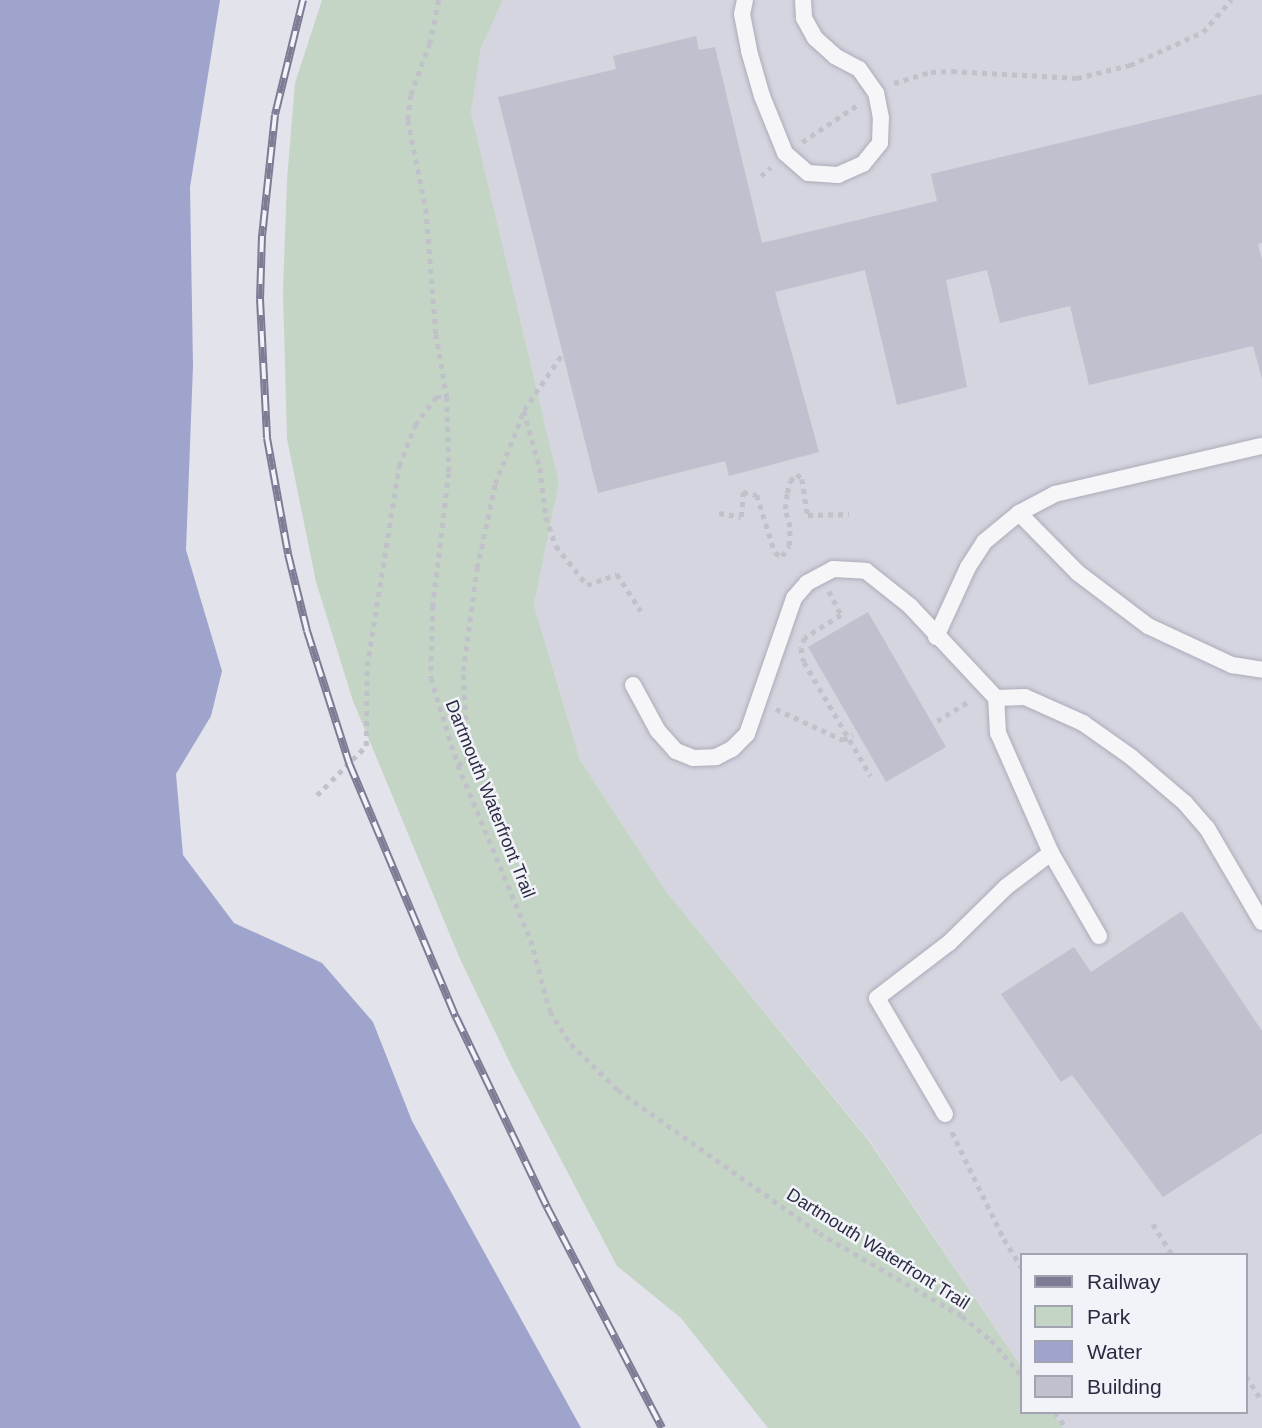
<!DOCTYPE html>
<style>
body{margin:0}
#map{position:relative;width:1262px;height:1428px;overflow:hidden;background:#e3e3eb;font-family:Helvetica,sans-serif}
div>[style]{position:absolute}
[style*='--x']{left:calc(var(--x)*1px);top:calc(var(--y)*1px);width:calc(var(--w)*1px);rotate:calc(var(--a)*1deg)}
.built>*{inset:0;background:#d5d5e0}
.green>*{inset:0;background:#c4d5c5}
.water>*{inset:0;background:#9ea4cb}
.building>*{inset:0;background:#c0c0ce}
.path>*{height:4.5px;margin-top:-2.25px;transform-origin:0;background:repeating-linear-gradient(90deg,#c1c1ca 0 5px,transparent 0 10px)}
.roads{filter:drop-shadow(0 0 2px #acacb9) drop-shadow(0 0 2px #acacb9)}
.lane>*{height:16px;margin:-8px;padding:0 8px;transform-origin:8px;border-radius:8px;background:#f6f6f9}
.rail>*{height:8px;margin-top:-4px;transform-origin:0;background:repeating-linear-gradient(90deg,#f2f3f8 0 16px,#7c7d95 0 32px);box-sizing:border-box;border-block:2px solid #7c7d95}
span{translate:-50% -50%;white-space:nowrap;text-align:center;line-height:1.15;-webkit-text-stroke:5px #f2f3f8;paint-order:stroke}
.street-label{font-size:18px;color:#2a2b43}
.legend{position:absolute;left:1020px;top:1253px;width:228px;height:161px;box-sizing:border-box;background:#f2f3f8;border:2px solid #a2a3b0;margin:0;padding:9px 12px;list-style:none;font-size:21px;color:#2a2b43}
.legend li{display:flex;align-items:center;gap:14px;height:35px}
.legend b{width:35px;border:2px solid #a2a3b0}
</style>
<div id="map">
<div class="built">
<div style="clip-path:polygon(503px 0,1262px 0,1262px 1428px,1063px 1428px,1052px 1412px,1246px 1412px,1246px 1255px,1022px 1255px,1022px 1368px,870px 1141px,665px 890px,580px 760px,534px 605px,559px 483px,471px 112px,481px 48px)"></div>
</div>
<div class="green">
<div style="clip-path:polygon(322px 0,503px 0,481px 48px,471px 112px,559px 483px,534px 605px,580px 760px,665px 890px,869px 1141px,1022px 1368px,1022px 1412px,1052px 1412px,1063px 1428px,768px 1428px,681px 1318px,617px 1266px,511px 1065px,460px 959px,353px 701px,316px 582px,287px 439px,283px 291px,287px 180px,295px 83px)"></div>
</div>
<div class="water">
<div style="clip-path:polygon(0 0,220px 0,190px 187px,193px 366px,186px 550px,222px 671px,211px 716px,176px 774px,183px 855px,234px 923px,322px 963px,373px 1022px,412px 1121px,581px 1428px,0 1428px)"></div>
</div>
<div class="building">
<div style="clip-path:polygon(696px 36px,699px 50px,715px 47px,762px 243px,937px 201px,931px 174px,1262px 94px,1262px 243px,1258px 244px,1262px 260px,1262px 379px,1253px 346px,1089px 385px,1070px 306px,1000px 323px,987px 270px,946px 280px,967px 387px,897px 405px,865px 270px,775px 292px,819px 452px,729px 476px,725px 461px,598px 493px,498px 97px,616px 69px,613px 56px)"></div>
<div style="clip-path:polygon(868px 612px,946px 747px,886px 782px,808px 647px)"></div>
<div style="clip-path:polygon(1182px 911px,1262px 1031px,1262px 1133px,1163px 1197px,1072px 1075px,1061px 1082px,1001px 994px,1074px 947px,1091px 972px)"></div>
</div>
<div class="path">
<div style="--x:439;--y:0;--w:44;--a:101.8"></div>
<div style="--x:430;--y:43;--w:55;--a:110.1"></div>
<div style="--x:411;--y:95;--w:25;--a:97"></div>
<div style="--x:408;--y:120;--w:91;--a:78.6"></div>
<div style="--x:426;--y:209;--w:125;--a:85.4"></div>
<div style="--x:436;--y:334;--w:64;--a:80.1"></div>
<div style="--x:447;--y:397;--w:76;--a:88.5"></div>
<div style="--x:449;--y:473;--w:134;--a:96.9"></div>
<div style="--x:433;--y:606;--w:72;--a:91.6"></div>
<div style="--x:431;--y:678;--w:91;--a:72.8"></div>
<div style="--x:458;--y:765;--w:190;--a:67.4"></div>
<div style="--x:531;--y:940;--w:73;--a:75"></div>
<div style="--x:550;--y:1011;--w:39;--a:58"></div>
<div style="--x:571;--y:1044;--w:66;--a:44.4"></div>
<div style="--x:618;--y:1090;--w:247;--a:35.4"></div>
<div style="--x:819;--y:1233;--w:165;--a:30.1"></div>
<div style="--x:962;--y:1316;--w:38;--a:40"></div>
<div style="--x:991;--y:1340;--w:48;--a:49.3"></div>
<div style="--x:894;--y:83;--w:39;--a:-17"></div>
<div style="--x:931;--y:72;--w:21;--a:-3"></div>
<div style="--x:952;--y:71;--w:125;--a:3.2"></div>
<div style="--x:1077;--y:78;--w:55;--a:-13.8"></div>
<div style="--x:1130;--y:65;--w:80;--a:-24.3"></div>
<div style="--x:1203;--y:32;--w:43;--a:-48.8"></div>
<div style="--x:802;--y:142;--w:69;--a:-33.7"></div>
<div style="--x:761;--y:176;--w:13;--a:-42"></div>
<div style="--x:524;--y:411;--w:59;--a:74.3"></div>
<div style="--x:540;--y:468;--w:49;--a:83"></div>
<div style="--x:546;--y:517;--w:31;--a:71"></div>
<div style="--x:556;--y:546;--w:50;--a:51.5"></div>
<div style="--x:587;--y:585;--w:32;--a:-20"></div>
<div style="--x:617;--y:574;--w:44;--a:57"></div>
<div style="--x:719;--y:513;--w:22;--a:10"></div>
<div style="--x:741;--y:517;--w:25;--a:-85"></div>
<div style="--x:743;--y:492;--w:14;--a:12"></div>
<div style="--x:757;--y:495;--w:61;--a:72.8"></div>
<div style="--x:775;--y:553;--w:8;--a:23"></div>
<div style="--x:782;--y:556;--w:12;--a:-55"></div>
<div style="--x:789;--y:546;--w:19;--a:-87"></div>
<div style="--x:790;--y:527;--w:19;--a:-106"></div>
<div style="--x:785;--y:509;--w:16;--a:-83"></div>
<div style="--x:787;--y:493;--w:12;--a:-76"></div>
<div style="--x:790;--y:481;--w:10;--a:-45"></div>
<div style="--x:797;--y:474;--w:7;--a:45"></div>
<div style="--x:802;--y:479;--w:36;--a:81"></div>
<div style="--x:808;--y:515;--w:41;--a:-1.4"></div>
<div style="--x:829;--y:591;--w:27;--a:63"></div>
<div style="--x:841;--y:615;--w:43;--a:147.4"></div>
<div style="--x:805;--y:638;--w:11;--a:112"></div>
<div style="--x:801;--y:648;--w:14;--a:78"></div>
<div style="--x:804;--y:662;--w:132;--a:59.6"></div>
<div style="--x:776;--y:709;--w:74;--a:24.8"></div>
<div style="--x:843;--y:740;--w:11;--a:-27"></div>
<div style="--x:937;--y:721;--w:40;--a:-32"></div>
<div style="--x:458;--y:765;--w:10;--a:-29"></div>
<div style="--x:467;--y:760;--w:89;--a:-92.6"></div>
<div style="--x:463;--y:671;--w:104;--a:-82.3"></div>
<div style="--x:477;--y:568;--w:86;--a:-77.9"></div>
<div style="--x:495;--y:484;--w:79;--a:-68.6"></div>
<div style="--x:524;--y:410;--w:69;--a:-55.6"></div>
<div style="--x:317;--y:795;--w:69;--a:-45"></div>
<div style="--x:366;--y:746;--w:80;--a:-89.3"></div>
<div style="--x:367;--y:666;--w:203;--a:-80.9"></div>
<div style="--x:399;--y:466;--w:44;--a:-68.7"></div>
<div style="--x:415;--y:425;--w:35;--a:-53"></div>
<div style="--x:436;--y:397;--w:11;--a:0"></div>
<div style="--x:952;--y:1132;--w:119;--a:64.1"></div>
<div style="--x:1004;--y:1239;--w:34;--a:58"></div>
<div style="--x:1153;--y:1224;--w:36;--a:58"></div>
<div style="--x:1246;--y:1376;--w:30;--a:57"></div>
<div style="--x:1055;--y:1412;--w:19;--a:55"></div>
</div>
<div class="roads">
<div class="lane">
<div style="--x:745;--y:0;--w:14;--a:102"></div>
<div style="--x:742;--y:14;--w:38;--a:79"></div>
<div style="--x:749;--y:51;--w:47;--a:73.9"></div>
<div style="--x:762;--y:96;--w:61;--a:68"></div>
<div style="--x:785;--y:153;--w:30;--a:41"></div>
<div style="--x:808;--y:173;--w:30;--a:4"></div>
<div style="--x:838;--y:175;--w:27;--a:-24"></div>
<div style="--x:863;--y:164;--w:27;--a:-51"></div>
<div style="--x:880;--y:143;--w:25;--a:-88"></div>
<div style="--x:881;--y:118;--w:25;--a:-101"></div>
<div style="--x:876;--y:93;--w:29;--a:-125"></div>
<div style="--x:859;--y:69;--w:27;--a:-152"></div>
<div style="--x:835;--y:56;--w:27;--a:-138"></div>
<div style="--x:815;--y:38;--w:23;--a:-119"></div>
<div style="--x:804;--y:18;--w:18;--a:-93"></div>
<div style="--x:1019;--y:513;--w:84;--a:45.5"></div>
<div style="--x:1078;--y:573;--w:88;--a:37.1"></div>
<div style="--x:1148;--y:626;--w:93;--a:24.9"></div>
<div style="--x:1232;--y:665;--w:30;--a:9"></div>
<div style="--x:936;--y:637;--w:77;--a:-65.4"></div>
<div style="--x:968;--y:567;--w:30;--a:-57"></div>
<div style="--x:984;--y:542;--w:45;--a:-39.6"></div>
<div style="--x:1019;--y:513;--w:41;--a:-27.8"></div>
<div style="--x:1055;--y:494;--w:212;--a:-13.1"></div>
<div style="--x:633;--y:685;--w:52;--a:61.5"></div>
<div style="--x:658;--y:731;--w:27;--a:48"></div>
<div style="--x:676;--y:751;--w:18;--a:22"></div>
<div style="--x:693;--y:758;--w:23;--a:-2"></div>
<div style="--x:716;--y:757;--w:18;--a:-27"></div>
<div style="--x:732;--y:749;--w:21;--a:-45"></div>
<div style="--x:747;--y:734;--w:144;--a:-70.9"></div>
<div style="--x:794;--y:598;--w:20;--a:-49"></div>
<div style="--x:807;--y:583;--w:30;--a:-28"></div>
<div style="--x:833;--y:569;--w:33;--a:3"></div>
<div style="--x:866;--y:571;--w:56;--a:38.5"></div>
<div style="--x:910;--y:606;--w:126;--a:46.9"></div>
<div style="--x:996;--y:698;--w:29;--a:-2"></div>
<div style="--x:1025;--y:697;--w:64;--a:24.1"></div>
<div style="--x:1083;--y:723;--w:59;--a:35.3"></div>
<div style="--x:1131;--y:757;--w:71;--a:40.4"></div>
<div style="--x:1185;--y:803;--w:33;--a:49"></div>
<div style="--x:1207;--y:828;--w:109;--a:59.7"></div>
<div style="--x:1051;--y:853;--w:96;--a:60"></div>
<div style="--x:945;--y:1114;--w:134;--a:-120.4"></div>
<div style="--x:877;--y:998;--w:91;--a:-37.4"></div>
<div style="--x:949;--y:943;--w:80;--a:-44.5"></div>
<div style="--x:1006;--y:887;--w:56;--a:-37.1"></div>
<div style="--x:1051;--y:853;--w:131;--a:-113.8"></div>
<div style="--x:998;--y:733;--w:35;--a:-93"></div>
</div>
</div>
<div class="rail">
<div style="--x:303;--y:0;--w:118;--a:103.7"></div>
<div style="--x:275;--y:115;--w:122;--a:96.1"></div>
<div style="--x:262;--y:236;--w:63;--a:91.8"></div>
<div style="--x:260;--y:299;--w:139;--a:87.1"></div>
<div style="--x:267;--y:438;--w:118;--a:79.7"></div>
<div style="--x:288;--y:554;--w:79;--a:76.1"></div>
<div style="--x:307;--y:631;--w:139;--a:72.3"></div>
<div style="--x:349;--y:763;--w:276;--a:67.2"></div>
<div style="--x:456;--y:1017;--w:211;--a:64.4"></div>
<div style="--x:547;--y:1207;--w:249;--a:62.5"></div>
</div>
<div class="street-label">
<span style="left:490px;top:799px;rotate:68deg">Dartmouth Waterfront Trail</span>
<span style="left:878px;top:1249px;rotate:32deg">Dartmouth Waterfront Trail</span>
</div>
<ul class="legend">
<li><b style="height:9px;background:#7c7d95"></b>Railway</li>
<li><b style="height:19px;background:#c4d5c5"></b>Park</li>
<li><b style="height:19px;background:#9ea4cb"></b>Water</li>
<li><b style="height:19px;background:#c0c0ce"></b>Building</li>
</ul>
</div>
